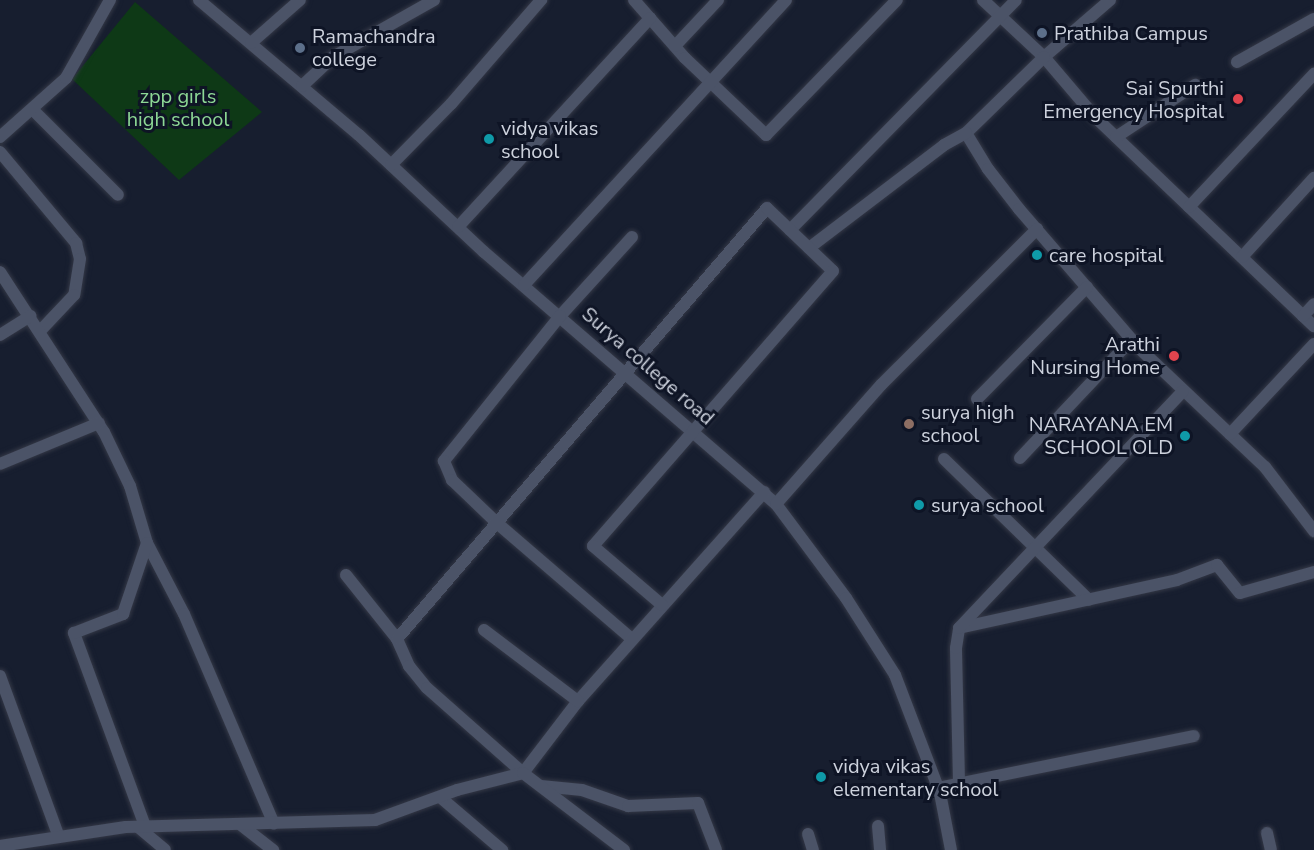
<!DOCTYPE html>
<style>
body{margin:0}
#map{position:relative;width:1314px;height:850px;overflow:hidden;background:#171e2f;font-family:"Nunito Sans",sans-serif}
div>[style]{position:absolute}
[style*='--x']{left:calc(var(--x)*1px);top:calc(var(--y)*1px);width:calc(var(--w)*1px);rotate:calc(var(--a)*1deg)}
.green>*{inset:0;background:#0e3916}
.roads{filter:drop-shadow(0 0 2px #343846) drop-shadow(0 0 2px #343846)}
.minor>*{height:12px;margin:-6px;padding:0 6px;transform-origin:6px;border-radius:6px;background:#4b5367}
.dots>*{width:16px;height:16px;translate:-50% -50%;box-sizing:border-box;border:3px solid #0e1425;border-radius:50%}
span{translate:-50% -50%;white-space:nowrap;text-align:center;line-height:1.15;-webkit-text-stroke:6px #0e1425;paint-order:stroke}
.poi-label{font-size:20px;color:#cdd2dd}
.left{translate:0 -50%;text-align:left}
.right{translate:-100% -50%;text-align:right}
.park-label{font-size:20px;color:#8dd895}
.street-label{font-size:20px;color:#cdd2dd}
</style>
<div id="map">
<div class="green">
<div style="clip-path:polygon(135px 2px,262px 112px,179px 180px,72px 79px)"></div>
</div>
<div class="roads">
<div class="minor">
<div style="--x:199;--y:0;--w:209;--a:40.2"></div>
<div style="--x:359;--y:135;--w:171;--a:43.1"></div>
<div style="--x:484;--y:252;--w:386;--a:40.8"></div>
<div style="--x:776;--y:504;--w:117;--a:53.3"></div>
<div style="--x:846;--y:598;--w:91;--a:57.5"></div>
<div style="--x:895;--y:675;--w:126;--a:69.1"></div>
<div style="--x:940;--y:793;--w:58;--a:79.1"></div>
<div style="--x:634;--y:0;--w:77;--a:48.7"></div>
<div style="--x:685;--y:58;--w:112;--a:43.5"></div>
<div style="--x:766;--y:135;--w:188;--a:-45.9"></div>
<div style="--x:983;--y:0;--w:83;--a:43.1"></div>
<div style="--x:1044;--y:57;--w:79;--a:49.6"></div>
<div style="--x:1095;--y:117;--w:303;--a:43.7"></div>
<div style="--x:1110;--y:0;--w:87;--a:139.2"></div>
<div style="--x:1044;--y:57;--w:109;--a:135.7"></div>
<div style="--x:966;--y:133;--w:42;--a:58.6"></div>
<div style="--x:988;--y:169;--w:51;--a:52.2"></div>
<div style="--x:1019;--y:209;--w:184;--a:49.2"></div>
<div style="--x:1139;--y:348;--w:173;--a:43.4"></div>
<div style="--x:1265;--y:467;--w:81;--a:52.6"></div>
<div style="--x:251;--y:43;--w:65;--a:-41.3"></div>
<div style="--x:675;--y:46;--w:63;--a:-46.9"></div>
<div style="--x:1237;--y:62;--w:88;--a:-29.2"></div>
<div style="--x:302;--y:86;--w:42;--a:-43.1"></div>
<div style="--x:333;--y:57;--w:116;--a:-29.4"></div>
<div style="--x:33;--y:110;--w:120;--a:45"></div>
<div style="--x:0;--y:137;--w:89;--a:-41.8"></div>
<div style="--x:66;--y:78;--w:90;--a:-60.6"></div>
<div style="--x:1116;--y:137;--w:95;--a:-33.4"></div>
<div style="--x:0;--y:152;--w:119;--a:50.1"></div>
<div style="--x:76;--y:243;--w:16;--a:76"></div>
<div style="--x:80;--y:259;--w:36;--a:99"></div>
<div style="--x:74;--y:295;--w:48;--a:133.3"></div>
<div style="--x:391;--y:165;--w:86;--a:-45.5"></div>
<div style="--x:451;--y:104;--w:138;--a:-49.1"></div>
<div style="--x:1189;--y:207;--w:183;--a:-46.8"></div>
<div style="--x:458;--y:227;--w:284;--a:-47.4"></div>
<div style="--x:790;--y:230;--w:322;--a:-45.5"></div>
<div style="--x:632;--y:237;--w:107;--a:132.3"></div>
<div style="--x:560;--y:316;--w:186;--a:128.7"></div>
<div style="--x:444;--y:461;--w:21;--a:67"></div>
<div style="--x:452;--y:480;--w:62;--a:43.7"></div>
<div style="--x:497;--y:523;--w:178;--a:40.7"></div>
<div style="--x:809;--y:248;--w:170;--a:-37.3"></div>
<div style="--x:944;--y:145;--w:25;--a:-29"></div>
<div style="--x:1242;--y:257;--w:107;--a:-47.7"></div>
<div style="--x:0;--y:272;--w:191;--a:57"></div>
<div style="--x:104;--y:432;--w:60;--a:64.3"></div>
<div style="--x:130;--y:486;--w:59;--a:73.4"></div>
<div style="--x:147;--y:543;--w:80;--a:62.5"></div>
<div style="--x:184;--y:614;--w:228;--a:66.8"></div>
<div style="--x:524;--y:285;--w:387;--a:-47.4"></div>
<div style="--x:1303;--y:316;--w:16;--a:-47"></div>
<div style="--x:0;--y:335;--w:36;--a:-32"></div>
<div style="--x:977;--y:399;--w:157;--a:-45.5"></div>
<div style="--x:1230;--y:434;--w:123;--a:-47"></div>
<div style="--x:1020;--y:458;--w:163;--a:-46.7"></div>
<div style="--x:944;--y:459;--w:202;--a:44.2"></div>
<div style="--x:0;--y:464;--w:107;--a:-22.5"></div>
<div style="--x:776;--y:504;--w:159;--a:-48.6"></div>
<div style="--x:881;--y:385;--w:221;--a:-45"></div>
<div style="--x:346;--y:575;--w:82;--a:51.4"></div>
<div style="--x:397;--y:639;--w:30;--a:66"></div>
<div style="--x:409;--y:666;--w:28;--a:51"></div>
<div style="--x:427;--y:688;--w:128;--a:41.5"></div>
<div style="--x:523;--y:773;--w:91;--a:-52.6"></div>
<div style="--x:578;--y:701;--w:280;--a:-48.3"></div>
<div style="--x:959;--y:628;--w:223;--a:-12.4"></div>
<div style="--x:1177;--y:580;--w:43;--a:-20.6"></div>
<div style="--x:1217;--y:565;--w:36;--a:51"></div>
<div style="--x:1240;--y:593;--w:77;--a:-15.8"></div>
<div style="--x:484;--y:630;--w:118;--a:37.1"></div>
<div style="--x:397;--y:639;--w:568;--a:-49.35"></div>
<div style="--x:767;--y:208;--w:91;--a:43.7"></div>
<div style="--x:833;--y:271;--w:365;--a:131.1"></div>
<div style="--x:593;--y:546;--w:91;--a:40.5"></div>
<div style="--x:0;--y:676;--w:171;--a:69.9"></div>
<div style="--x:959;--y:782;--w:134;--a:-91.3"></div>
<div style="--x:956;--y:648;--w:20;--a:-81"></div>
<div style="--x:959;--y:628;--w:326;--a:-46.6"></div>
<div style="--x:541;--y:786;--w:41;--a:5.6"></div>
<div style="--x:582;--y:790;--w:49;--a:19.2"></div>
<div style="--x:628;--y:806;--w:70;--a:-2.5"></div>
<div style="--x:698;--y:803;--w:50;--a:69"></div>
<div style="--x:938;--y:788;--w:261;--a:-11.5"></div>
<div style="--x:440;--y:797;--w:82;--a:40.5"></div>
<div style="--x:241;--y:825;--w:41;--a:38"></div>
<div style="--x:145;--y:826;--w:206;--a:-110.2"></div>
<div style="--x:74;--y:633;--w:53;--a:-21.2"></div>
<div style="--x:123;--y:614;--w:75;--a:-71.3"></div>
<div style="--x:878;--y:826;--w:24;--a:85"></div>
<div style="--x:138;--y:827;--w:35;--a:40"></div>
<div style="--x:1267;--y:833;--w:17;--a:77"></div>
<div style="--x:808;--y:834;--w:17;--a:73"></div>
<div style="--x:0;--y:846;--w:127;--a:-8.6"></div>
<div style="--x:126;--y:827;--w:249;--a:-1.6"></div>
<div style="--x:375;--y:820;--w:87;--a:-20.1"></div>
<div style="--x:457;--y:790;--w:68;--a:-14.4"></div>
<div style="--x:523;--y:773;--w:127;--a:37.3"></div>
</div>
</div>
<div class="dots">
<div style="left:1042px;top:33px;background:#5c6f8a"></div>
<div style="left:300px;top:48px;background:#5c6f8a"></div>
<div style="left:1238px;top:99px;background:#e0444e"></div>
<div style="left:489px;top:139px;background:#0f9aa8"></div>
<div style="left:1037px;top:255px;background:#0f9aa8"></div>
<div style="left:1174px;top:356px;background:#e0444e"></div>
<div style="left:909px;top:424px;background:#8d6e63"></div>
<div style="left:1185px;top:436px;background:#0f9aa8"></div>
<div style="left:919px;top:505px;background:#0f9aa8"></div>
<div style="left:821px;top:777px;background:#0f9aa8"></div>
</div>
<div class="poi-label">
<span class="left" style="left:1054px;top:33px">Prathiba Campus</span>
<span class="left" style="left:312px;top:48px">Ramachandra<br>college</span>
<span class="right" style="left:1224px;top:100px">Sai Spurthi<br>Emergency Hospital</span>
<span class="left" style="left:501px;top:140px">vidya vikas<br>school</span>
<span class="left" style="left:1049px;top:255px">care hospital</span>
<span class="right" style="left:1160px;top:356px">Arathi<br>Nursing Home</span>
<span class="left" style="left:921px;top:424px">surya high<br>school</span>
<span class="right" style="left:1173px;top:436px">NARAYANA EM<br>SCHOOL OLD</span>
<span class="left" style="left:931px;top:505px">surya school</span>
<span class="left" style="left:833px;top:778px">vidya vikas<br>elementary school</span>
</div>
<div class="park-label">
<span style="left:178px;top:108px">zpp girls<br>high school</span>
</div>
<div class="street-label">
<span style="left:648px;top:366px;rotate:41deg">Surya college road</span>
</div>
</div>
